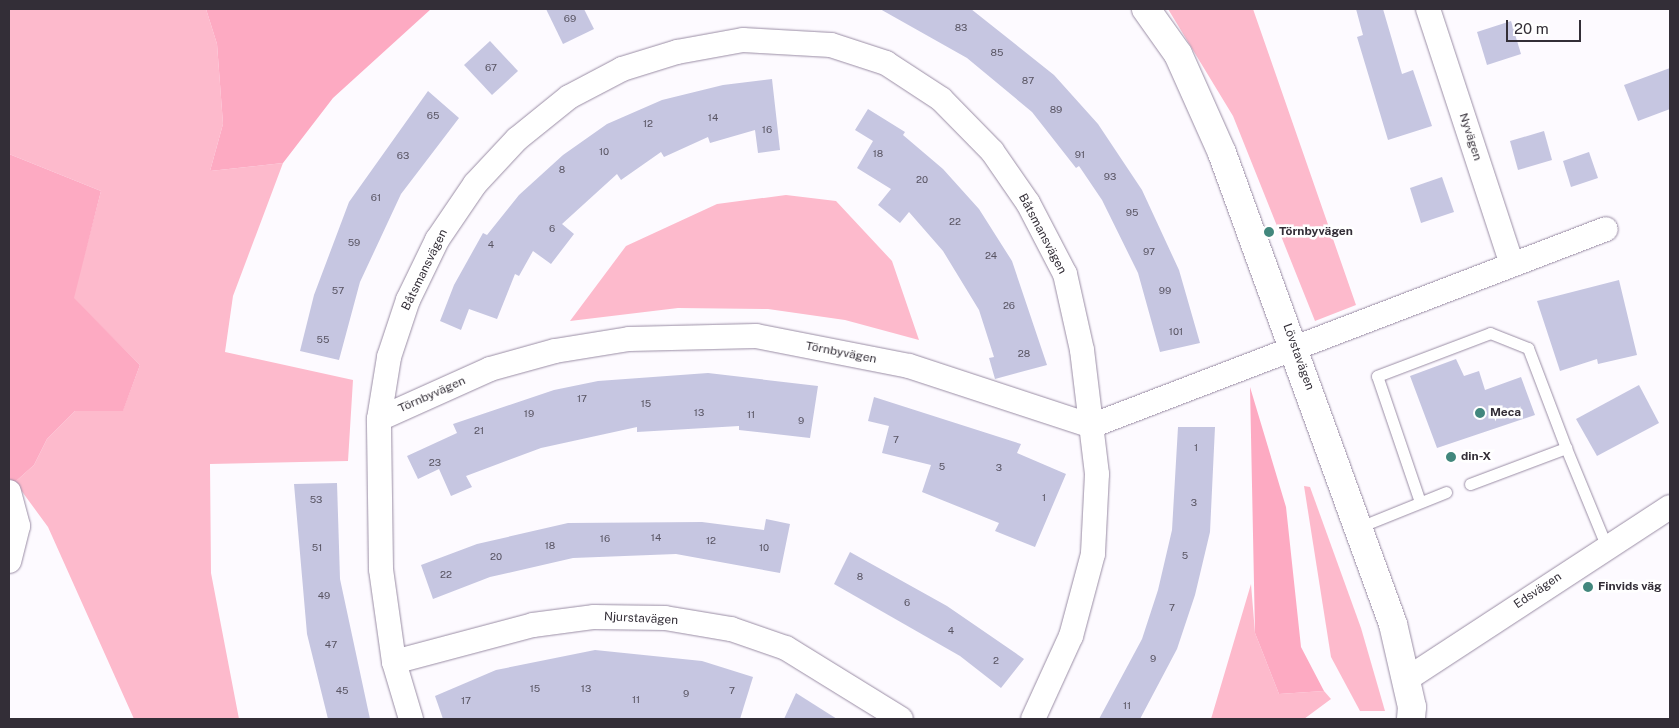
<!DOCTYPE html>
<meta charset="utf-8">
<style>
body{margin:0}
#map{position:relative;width:1679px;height:728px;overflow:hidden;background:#fdfaff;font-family:"Public Sans",sans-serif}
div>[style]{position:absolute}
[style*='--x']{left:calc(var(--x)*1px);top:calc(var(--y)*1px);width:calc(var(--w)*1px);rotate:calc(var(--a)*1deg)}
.green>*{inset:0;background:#fdbacc}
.forest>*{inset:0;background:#fdaac2}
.building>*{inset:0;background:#c6c6e1}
.roads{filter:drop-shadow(0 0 1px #9a8da5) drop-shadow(0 0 1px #9a8da5)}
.service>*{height:11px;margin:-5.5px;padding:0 5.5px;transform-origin:5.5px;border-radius:5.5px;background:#fff}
.minor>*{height:24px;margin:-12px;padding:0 12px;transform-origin:12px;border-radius:12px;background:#fff}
.tertiary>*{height:28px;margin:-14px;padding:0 14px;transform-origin:14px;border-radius:14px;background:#fff}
.dots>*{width:14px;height:14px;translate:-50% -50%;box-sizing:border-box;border:2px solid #fff;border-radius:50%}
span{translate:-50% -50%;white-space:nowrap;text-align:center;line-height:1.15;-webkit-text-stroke:5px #fff;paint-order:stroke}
.number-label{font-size:10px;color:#585462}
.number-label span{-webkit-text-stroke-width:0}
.street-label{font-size:12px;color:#332e37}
.poi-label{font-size:12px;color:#332e37;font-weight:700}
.left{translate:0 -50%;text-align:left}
.frame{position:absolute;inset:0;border:10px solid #332e37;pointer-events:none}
.scale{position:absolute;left:1506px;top:20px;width:75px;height:22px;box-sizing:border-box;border:2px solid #332e37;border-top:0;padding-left:6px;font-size:15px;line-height:18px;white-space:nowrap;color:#332e37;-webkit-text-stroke:4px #fff;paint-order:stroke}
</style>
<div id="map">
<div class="green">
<div style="clip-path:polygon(9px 9px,206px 9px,217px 44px,223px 124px,210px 171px,283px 163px,233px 296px,225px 352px,353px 380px,348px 461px,210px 464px,211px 573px,239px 719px,134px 719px,48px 527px,15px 482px,34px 465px,47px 439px,75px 411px,123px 410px,140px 365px,73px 298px,101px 191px,9px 154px)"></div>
<div style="clip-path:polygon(1168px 9px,1253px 9px,1356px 305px,1315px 321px,1233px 116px)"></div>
<div style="clip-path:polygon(786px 195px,836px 201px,892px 261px,919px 340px,845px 320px,768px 309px,678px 308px,570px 321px,626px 246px,717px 204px)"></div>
<div style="clip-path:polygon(1304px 486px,1310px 487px,1361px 628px,1385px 711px,1360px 711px,1331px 657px)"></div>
<div style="clip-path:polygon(1251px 584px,1255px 633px,1279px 694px,1324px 691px,1331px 699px,1304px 719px,1211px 719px)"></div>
</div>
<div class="forest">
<div style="clip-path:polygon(206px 9px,431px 9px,333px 98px,283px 163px,210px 171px,223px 124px,217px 44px)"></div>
<div style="clip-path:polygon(9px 154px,101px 191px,74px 298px,140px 365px,123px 411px,75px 411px,47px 439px,34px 465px,15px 482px,9px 479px)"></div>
<div style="clip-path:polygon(1250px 387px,1286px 507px,1301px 647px,1324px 691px,1279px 694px,1255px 633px)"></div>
</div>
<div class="building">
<div style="clip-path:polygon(546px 9px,584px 9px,594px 29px,563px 44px)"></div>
<div style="clip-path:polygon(880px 9px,971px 9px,1054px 75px,1098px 124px,1142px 190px,1179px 270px,1200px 343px,1160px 352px,1138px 273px,1102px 200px,1079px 166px,1076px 168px,1032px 112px,967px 58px)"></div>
<div style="clip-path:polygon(1356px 9px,1383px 9px,1402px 74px,1413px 70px,1432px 126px,1388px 140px,1357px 37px,1363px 35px)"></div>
<div style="clip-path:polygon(1511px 21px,1521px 54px,1487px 65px,1477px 32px)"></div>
<div style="clip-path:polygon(490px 41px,518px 71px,492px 95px,464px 65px)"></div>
<div style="clip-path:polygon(1670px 68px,1670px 109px,1638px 121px,1624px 85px)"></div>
<div style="clip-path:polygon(772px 79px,780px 150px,758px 153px,755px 130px,710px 143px,708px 137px,664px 157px,661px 152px,621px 180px,617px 174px,562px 224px,574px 234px,551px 264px,533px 251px,519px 276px,515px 274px,497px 319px,469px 309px,461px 330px,440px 321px,454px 285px,483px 233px,487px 235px,519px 195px,563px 155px,607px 124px,662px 100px,723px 85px)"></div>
<div style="clip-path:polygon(428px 91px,459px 118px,401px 194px,360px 282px,339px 360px,300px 351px,314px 295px,349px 202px)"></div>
<div style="clip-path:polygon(868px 109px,905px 132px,903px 135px,943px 169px,979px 209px,1012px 261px,1047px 365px,995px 379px,989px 358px,994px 357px,979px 310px,943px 251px,909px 212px,900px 223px,878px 205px,891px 189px,857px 168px,873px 141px,855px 130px)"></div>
<div style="clip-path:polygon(1544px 131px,1552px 160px,1518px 170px,1510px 141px)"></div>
<div style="clip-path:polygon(1589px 152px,1598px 178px,1571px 187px,1563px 161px)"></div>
<div style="clip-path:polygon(1442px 177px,1454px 212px,1421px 223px,1410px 188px)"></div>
<div style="clip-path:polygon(1619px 280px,1637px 355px,1598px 364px,1597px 359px,1560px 371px,1537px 301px)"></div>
<div style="clip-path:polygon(1456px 359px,1464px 376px,1479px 371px,1485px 390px,1521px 377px,1535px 415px,1437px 448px,1410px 376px)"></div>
<div style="clip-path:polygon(708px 373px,818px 386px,810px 438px,739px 430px,739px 426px,637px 432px,637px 427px,541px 448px,466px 476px,472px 487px,451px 496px,439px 469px,418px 479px,407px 456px,457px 433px,453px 424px,554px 390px,598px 381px)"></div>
<div style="clip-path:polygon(1639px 385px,1659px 423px,1597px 456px,1576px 419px)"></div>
<div style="clip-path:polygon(874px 397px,1021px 444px,1017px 453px,1066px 474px,1035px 547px,995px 531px,999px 523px,922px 492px,931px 465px,882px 453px,889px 426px,868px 421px)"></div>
<div style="clip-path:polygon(1178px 427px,1215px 427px,1210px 532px,1195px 595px,1177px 649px,1140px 719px,1099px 719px,1142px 639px,1158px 590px,1172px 530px)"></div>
<div style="clip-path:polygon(337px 483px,340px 579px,370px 719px,328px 719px,307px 634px,294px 484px)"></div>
<div style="clip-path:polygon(766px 519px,790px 524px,780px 573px,676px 554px,573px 558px,490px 577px,433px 599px,421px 565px,477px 544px,568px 523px,702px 522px,764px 530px)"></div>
<div style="clip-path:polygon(850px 552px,947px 606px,1024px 659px,1001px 688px,960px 656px,834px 584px)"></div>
<div style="clip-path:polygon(595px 650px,702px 661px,753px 677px,740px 719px,443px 719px,435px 696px,496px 670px)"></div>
<div style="clip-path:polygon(796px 693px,837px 719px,784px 719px)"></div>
</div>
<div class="roads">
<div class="service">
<div style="--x:1470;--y:484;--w:103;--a:-20.6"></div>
<div style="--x:1566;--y:448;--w:105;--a:67.6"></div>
<div style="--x:1420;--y:502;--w:133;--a:-108.8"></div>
<div style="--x:1377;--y:376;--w:121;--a:-20.8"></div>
<div style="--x:1490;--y:333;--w:41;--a:21.5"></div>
<div style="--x:1528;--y:348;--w:107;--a:69.2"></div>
<div style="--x:1357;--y:528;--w:96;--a:-22"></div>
</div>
<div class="minor">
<div style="--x:1428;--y:9;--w:269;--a:71.8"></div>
<div style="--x:379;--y:419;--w:122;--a:-24.2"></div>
<div style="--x:490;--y:369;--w:67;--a:-15.5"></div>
<div style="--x:555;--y:351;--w:75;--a:-9.2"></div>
<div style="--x:629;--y:339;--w:127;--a:-1.4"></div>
<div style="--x:756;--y:336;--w:156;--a:11.1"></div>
<div style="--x:909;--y:366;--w:192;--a:18.2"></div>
<div style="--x:1091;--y:426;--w:551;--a:-20.93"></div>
<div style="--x:9;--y:492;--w:35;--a:75"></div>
<div style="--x:18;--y:526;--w:36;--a:104"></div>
<div style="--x:394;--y:662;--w:144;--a:-14.9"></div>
<div style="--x:533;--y:625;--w:62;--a:-7.5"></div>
<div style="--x:594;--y:617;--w:71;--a:0.8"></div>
<div style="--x:665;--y:618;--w:67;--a:9.5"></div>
<div style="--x:731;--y:629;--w:58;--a:19.1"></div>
<div style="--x:786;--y:648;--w:135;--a:31.7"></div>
<div style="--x:1407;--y:679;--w:314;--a:-33.2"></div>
<div style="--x:411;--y:719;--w:59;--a:-106.6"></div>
<div style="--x:394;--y:662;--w:94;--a:-98"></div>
<div style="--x:381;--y:569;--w:150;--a:-90.8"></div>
<div style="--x:379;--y:419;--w:63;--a:-80.8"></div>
<div style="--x:389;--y:357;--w:60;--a:-71.6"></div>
<div style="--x:408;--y:300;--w:67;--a:-64.2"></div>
<div style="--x:437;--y:240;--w:68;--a:-55.8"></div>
<div style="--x:475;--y:184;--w:62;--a:-47"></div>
<div style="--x:517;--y:139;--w:67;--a:-38.9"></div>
<div style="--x:569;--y:97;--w:60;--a:-27.8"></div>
<div style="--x:622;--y:69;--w:58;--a:-17.2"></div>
<div style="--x:677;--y:52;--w:67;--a:-10.3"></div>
<div style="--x:743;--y:40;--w:88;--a:3.3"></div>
<div style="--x:831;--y:45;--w:58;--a:18.1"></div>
<div style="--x:886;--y:63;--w:66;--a:33.2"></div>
<div style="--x:941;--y:99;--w:73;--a:45.6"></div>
<div style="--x:992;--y:151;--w:63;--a:55.3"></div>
<div style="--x:1028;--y:203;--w:80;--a:62.5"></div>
<div style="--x:1065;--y:274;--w:78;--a:77.4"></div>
<div style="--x:1082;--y:350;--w:125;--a:83.1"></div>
<div style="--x:1097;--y:474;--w:80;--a:92.9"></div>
<div style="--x:1093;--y:554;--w:85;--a:105"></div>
<div style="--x:1071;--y:636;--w:91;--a:114.6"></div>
</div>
<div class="tertiary">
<div style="--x:1146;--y:9;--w:55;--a:54.6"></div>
<div style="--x:1178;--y:54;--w:108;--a:66"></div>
<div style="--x:1222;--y:153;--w:501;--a:70.05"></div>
<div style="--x:1393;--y:624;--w:85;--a:77.1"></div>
<div style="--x:1412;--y:707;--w:12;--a:95"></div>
</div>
</div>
<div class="dots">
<div style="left:1269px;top:232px;background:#42877d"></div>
<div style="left:1480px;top:413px;background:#42877d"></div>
<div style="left:1451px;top:457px;background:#42877d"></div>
<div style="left:1588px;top:587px;background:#42877d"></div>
</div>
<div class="number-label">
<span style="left:570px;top:19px">69</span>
<span style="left:961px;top:28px">83</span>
<span style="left:997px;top:53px">85</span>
<span style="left:491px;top:68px">67</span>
<span style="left:1028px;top:81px">87</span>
<span style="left:1056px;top:110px">89</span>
<span style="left:433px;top:116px">65</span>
<span style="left:713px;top:118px">14</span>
<span style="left:648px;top:124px">12</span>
<span style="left:767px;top:130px">16</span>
<span style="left:604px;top:152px">10</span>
<span style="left:878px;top:154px">18</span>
<span style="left:1080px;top:155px">91</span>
<span style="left:403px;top:156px">63</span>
<span style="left:562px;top:170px">8</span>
<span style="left:1110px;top:177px">93</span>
<span style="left:922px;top:180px">20</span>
<span style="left:376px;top:198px">61</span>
<span style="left:1132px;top:213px">95</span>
<span style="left:955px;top:222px">22</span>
<span style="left:552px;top:229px">6</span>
<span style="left:354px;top:243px">59</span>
<span style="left:491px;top:245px">4</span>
<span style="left:1149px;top:252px">97</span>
<span style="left:991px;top:256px">24</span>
<span style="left:338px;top:291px">57</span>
<span style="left:1165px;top:291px">99</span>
<span style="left:1009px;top:306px">26</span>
<span style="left:1176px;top:332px">101</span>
<span style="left:323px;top:340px">55</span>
<span style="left:1024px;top:354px">28</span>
<span style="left:582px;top:399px">17</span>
<span style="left:646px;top:404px">15</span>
<span style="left:699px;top:413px">13</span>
<span style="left:529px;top:414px">19</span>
<span style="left:751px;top:415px">11</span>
<span style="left:801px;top:421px">9</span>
<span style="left:479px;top:431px">21</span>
<span style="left:896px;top:440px">7</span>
<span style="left:1196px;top:448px">1</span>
<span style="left:435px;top:463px">23</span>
<span style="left:942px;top:467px">5</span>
<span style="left:999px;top:468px">3</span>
<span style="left:1044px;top:498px">1</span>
<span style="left:316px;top:500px">53</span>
<span style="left:1194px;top:503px">3</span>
<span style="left:656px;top:538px">14</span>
<span style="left:605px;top:539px">16</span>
<span style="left:711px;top:541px">12</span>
<span style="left:550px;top:546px">18</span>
<span style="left:317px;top:548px">51</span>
<span style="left:764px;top:548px">10</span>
<span style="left:1185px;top:556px">5</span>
<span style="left:496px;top:557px">20</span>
<span style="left:446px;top:575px">22</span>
<span style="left:860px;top:577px">8</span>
<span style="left:324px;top:596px">49</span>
<span style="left:907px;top:603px">6</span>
<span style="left:1172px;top:608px">7</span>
<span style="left:951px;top:631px">4</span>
<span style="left:331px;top:645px">47</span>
<span style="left:1153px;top:659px">9</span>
<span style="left:996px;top:661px">2</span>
<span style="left:535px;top:689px">15</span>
<span style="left:586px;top:689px">13</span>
<span style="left:342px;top:691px">45</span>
<span style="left:732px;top:691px">7</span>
<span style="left:686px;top:694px">9</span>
<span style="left:636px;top:700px">11</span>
<span style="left:466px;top:701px">17</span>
<span style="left:1127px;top:706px">11</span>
</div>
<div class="street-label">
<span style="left:1470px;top:137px;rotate:72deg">Nyvägen</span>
<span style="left:1042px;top:234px;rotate:62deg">Båtsmansvägen</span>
<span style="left:425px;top:270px;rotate:-64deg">Båtsmansvägen</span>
<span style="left:841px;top:353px;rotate:11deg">Törnbyvägen</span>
<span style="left:1298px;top:357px;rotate:70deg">Lövstavägen</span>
<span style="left:432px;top:395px;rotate:-24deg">Törnbyvägen</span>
<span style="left:1538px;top:591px;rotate:-34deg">Edsvägen</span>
<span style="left:641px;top:619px;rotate:3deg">Njurstavägen</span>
</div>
<div class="poi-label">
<span class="left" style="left:1279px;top:232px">Törnbyvägen</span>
<span class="left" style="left:1490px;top:413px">Meca</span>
<span class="left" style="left:1461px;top:457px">din-X</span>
<span class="left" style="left:1598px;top:587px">Finvids väg</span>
</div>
<div class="frame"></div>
<div class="scale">20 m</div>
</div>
